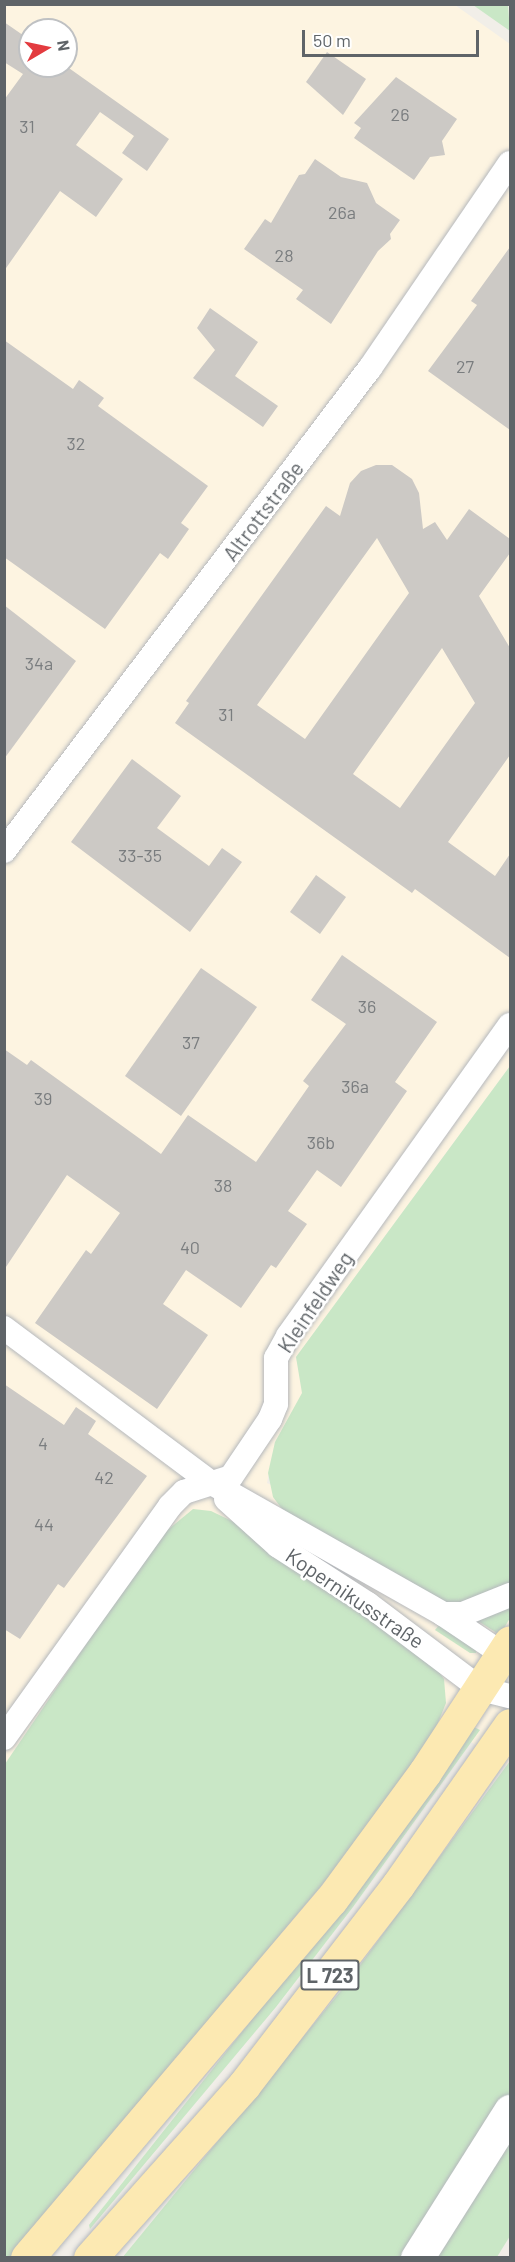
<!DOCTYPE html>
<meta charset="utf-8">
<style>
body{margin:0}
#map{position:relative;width:515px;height:2262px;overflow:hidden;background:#f1eee8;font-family:Barlow,sans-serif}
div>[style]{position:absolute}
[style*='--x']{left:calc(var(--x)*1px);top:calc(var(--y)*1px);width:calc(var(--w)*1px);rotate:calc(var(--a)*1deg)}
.commercial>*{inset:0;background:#fdf4e1}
.green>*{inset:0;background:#c9e7c6}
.building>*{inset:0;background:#ccc9c5}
.roads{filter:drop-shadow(0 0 2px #b5b8bc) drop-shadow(0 0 2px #b5b8bc)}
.street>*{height:24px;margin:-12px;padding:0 12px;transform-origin:12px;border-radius:12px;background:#fff}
.secondary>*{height:33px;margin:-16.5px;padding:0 16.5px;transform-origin:16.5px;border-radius:16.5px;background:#fff}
.primary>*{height:33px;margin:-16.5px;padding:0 16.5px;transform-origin:16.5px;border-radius:16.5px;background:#fce9b2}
span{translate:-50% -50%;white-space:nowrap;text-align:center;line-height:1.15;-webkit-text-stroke:5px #fff;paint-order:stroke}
.number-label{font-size:18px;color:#7a7d7f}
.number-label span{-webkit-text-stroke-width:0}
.shield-label span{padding:2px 4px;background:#fff;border:2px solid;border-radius:4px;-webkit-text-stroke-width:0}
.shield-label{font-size:20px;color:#5f6468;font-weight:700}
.street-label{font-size:21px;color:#5f6468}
.frame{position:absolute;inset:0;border:6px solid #5f6468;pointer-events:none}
.north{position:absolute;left:18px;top:18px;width:60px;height:60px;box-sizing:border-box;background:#fff;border:2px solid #bfc1c3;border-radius:50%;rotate:81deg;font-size:16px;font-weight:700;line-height:24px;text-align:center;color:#5f6468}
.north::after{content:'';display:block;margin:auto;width:21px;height:27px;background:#e33b3f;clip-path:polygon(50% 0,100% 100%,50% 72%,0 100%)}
.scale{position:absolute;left:302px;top:30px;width:177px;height:27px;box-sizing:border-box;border:3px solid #5f6468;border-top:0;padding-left:8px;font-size:18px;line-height:21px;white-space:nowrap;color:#5f6468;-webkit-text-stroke:4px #fff;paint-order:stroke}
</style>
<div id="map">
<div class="commercial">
<div style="clip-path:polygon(evenodd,5px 5px,455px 5px,510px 44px,510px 1066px,296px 1357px,303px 1393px,275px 1442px,267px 1483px,502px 1590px,510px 1583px,510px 1761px,507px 1766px,438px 1720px,445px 1703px,158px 1538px,5px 1764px,5px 5px,30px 30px,66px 30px,66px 66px,30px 66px,30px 30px)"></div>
</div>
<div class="green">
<div style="clip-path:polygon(508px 5px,510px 31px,473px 5px,508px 4px)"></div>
<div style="clip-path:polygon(510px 1066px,510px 1583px,502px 1590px,468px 1602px,440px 1602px,282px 1509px,273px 1497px,268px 1473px,275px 1442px,302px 1393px,296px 1357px)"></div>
<div style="clip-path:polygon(193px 1509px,211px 1511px,238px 1524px,430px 1659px,444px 1679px,446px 1703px,433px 1735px,363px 1836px,10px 2257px,5px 2258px,5px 1764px,158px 1538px)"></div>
<div style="clip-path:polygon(510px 1606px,510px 1618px,500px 1635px,475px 1619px)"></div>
<div style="clip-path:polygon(440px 1624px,476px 1649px,476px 1653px,470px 1653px,435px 1630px)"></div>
<div style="clip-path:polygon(472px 1726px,480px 1730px,353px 1907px,276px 2007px,90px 2229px,89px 2225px,345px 1902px)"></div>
<div style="clip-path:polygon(510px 1761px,510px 2094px,405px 2257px,122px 2258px,344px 1987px)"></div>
<div style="clip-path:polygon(510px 2139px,510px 2236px,497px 2257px,435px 2258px)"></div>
</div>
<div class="building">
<div style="clip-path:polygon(4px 22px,30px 40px,30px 66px,66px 66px,169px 139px,147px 171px,122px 153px,134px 136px,100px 112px,76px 145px,123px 179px,96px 217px,60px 191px,4px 271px,4px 100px,23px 74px,4px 62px)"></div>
<div style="clip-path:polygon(327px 52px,366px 79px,343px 115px,306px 82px)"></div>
<div style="clip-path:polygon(396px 77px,457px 119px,442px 141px,445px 155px,430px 157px,414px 180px,354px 138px,361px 128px,354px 123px)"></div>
<div style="clip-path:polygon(315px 159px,341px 177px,367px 183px,376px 203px,400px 220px,390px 234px,391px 239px,378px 251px,331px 324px,296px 299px,303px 290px,244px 249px,265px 219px,271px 223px,299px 175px,305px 174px)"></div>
<div style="clip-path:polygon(510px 247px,510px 430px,428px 371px,477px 305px,471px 301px)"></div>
<div style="clip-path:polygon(210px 308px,258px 342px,235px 376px,278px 406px,263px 427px,193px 378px,215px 350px,197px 328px)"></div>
<div style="clip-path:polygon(4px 340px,73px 389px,79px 380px,104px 398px,98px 406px,208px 486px,181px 523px,189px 529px,168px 559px,160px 553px,105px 629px,4px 557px)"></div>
<div style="clip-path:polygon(evenodd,376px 465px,392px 465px,412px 479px,419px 493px,423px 529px,435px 522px,447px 540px,469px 509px,510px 539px,510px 553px,479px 596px,510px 648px,510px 755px,448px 842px,495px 876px,510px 854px,510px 958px,415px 889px,412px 893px,175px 723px,189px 703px,186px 701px,326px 506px,340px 516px,350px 483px,361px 471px,376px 465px,377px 538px,409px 593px,305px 739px,257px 705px,377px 538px,376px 465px,442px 648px,475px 703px,400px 808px,353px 774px,442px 648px)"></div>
<div style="clip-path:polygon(4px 605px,76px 661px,4px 759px)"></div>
<div style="clip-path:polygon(132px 759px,181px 796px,157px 828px,209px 866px,222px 848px,242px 862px,190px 932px,71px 842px)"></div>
<div style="clip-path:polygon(316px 875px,346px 897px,320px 934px,290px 912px)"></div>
<div style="clip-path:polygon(342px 955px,437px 1022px,395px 1082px,407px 1091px,341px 1187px,317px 1170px,288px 1211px,307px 1224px,276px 1268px,271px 1265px,241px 1308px,186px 1270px,163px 1304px,208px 1335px,157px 1409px,35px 1323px,86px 1250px,91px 1254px,120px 1213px,67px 1175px,4px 1270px,4px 1049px,27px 1065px,31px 1060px,161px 1154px,188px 1115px,256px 1162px,309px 1086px,303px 1081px,346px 1024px,311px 1000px)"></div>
<div style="clip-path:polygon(201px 968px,257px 1007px,181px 1116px,125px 1076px)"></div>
<div style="clip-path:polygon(4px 1384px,64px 1425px,76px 1407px,96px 1421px,88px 1434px,147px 1476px,64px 1588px,58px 1584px,20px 1639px,4px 1629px)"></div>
</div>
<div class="roads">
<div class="street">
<div style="--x:4;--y:851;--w:606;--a:-52.85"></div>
<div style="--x:370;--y:368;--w:248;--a:-55.7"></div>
<div style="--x:4;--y:1328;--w:257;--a:36.8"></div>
<div style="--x:210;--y:1482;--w:268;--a:29.5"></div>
<div style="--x:443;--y:1614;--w:81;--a:33.9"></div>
<div style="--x:226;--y:1499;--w:70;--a:42.1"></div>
<div style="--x:278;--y:1546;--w:107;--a:32.8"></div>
<div style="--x:368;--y:1604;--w:141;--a:37"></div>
<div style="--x:481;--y:1689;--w:30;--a:14"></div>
<div style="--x:443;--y:1614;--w:20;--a:0"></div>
<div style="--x:463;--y:1614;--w:51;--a:-22"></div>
<div style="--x:4;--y:1738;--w:285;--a:-54.4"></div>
<div style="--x:170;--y:1506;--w:20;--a:-45"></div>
<div style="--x:184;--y:1492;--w:49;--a:-17.7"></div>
<div style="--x:231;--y:1477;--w:70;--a:-56.1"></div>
<div style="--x:270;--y:1419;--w:16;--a:-68"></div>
<div style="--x:276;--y:1404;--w:46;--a:-90"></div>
<div style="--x:276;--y:1358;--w:25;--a:-61"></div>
<div style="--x:288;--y:1336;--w:382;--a:-54.5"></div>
</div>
<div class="secondary">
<div style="--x:417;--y:2258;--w:174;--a:-57.7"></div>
</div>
<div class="primary">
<div style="--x:27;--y:2258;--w:470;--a:-49.7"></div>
<div style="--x:331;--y:1900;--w:159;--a:-53.7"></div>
<div style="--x:425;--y:1772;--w:155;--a:-56.8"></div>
<div style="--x:90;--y:2258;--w:232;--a:-48.3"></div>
<div style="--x:244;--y:2085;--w:252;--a:-52.4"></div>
<div style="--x:398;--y:1885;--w:195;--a:-55"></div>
</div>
</div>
<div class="number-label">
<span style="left:400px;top:114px">26</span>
<span style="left:27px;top:126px">31</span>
<span style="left:342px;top:212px">26a</span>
<span style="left:284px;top:255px">28</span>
<span style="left:465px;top:366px">27</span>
<span style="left:76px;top:443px">32</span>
<span style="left:39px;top:663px">34a</span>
<span style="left:226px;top:714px">31</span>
<span style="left:140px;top:855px">33-35</span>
<span style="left:367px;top:1006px">36</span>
<span style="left:191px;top:1042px">37</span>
<span style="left:355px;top:1086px">36a</span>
<span style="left:43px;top:1098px">39</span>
<span style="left:321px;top:1142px">36b</span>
<span style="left:223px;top:1185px">38</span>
<span style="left:190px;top:1247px">40</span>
<span style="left:43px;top:1443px">4</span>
<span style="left:104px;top:1477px">42</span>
<span style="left:44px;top:1524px">44</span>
</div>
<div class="shield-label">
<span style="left:330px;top:1975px">L 723</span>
</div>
<div class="street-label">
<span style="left:263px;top:511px;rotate:-53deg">Altrottstraße</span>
<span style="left:315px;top:1302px;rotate:-56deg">Kleinfeldweg</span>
<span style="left:355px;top:1598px;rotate:34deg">Kopernikusstraße</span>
</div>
<div class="frame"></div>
<div class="north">N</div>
<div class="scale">50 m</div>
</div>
